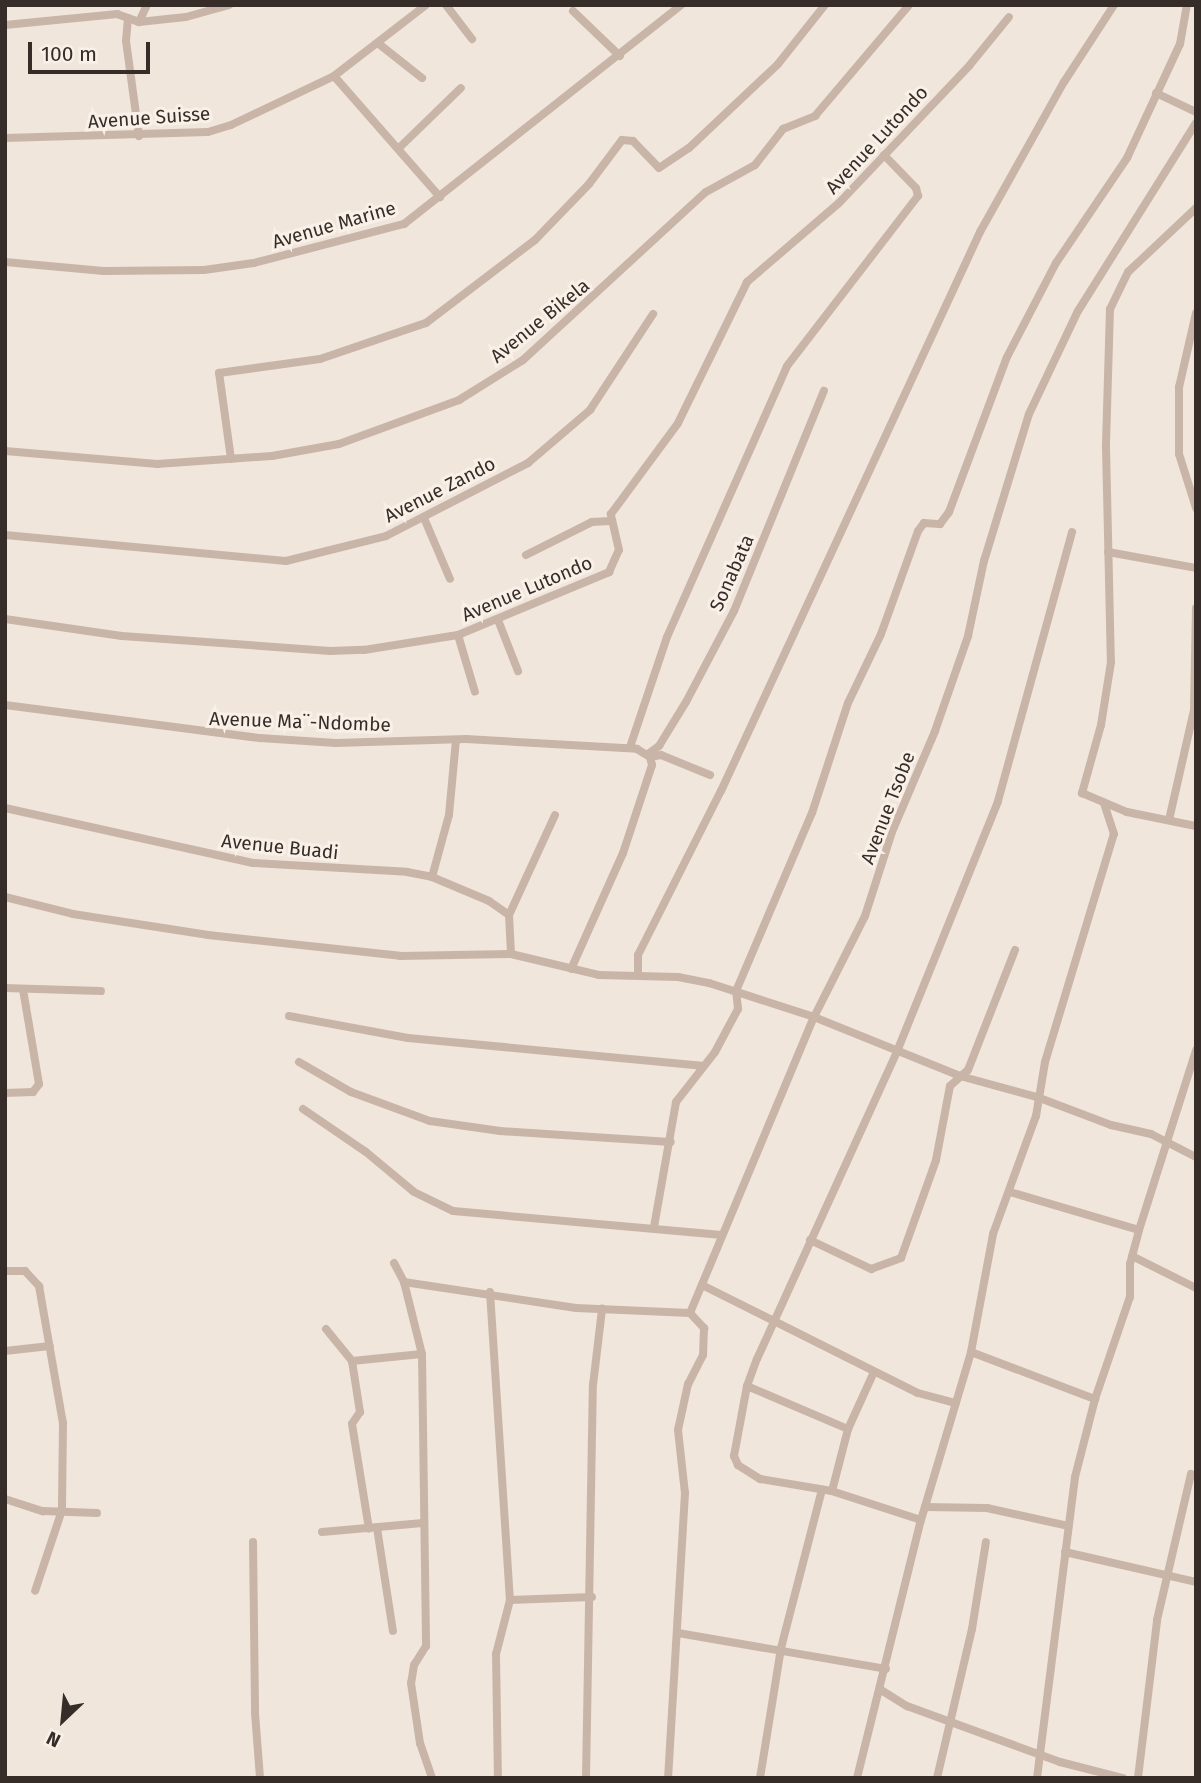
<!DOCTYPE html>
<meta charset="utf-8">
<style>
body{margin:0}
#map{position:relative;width:1201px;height:1783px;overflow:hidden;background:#f1e6dc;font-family:"Fira Sans",sans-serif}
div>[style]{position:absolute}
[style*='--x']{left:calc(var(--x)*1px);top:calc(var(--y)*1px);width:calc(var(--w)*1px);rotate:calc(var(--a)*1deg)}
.minor>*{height:8px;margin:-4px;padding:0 4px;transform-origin:4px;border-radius:4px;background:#c9b5a8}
span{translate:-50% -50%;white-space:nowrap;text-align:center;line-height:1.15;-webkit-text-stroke:6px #f9f0e8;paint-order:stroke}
.street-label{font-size:19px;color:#362c28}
.frame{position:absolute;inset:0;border:7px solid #362c28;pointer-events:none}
.north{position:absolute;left:28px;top:1685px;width:70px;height:70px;-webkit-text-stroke:5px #f9f0e8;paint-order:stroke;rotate:206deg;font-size:19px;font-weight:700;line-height:28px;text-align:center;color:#362c28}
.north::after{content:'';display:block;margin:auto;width:24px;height:32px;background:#362c28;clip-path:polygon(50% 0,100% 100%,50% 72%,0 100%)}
.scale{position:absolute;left:28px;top:42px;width:122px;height:32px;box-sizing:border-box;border:4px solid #362c28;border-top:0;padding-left:9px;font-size:21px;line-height:24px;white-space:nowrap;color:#362c28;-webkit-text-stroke:5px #f9f0e8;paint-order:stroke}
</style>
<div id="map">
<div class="minor">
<div style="--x:446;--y:5;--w:43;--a:52.6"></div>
<div style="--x:573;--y:11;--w:65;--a:43.8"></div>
<div style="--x:128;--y:18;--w:23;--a:95"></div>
<div style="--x:126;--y:41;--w:96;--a:82.2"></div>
<div style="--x:139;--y:22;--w:19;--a:-65"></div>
<div style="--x:5;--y:25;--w:113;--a:-5.6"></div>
<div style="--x:117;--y:14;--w:23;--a:20"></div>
<div style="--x:139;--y:22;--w:47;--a:-6.1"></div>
<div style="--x:186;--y:17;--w:45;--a:-15.6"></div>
<div style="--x:379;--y:44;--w:55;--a:38.3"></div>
<div style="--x:334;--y:76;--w:161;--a:48.8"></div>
<div style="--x:1156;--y:93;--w:44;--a:25.4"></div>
<div style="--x:5;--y:138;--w:203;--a:-1.7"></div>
<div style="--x:208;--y:132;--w:24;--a:-17"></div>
<div style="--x:231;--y:125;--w:114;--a:-25.4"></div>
<div style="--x:334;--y:76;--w:116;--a:-37.7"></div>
<div style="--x:399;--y:148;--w:86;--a:-44.1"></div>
<div style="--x:1196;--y:208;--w:93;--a:136.7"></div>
<div style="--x:1128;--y:272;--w:41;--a:115.9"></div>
<div style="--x:1110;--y:309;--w:138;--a:91.7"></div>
<div style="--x:1106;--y:447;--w:215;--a:88.7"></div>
<div style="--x:1111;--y:662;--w:64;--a:99"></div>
<div style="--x:1101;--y:725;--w:71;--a:105.6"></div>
<div style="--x:1082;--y:793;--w:49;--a:22.9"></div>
<div style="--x:1127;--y:812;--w:70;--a:11.5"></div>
<div style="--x:5;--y:262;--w:99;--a:5.2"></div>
<div style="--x:104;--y:271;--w:100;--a:-0.6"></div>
<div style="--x:204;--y:270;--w:50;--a:-8"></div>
<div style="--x:254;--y:263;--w:155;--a:-14.6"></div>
<div style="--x:404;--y:224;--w:353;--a:-38.3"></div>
<div style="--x:1196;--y:313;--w:76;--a:102.9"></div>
<div style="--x:1179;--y:387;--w:67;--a:90"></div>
<div style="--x:1179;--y:454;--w:57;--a:72.5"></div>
<div style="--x:5;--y:451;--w:153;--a:4.9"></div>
<div style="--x:157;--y:464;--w:115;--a:-4"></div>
<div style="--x:272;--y:456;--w:68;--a:-10.2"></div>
<div style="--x:339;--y:444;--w:128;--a:-20.1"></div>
<div style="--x:459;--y:400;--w:75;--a:-32"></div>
<div style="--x:523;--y:360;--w:248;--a:-42.6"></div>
<div style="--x:706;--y:192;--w:56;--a:-28.9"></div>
<div style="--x:755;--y:165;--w:46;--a:-52.1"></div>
<div style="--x:783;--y:129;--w:35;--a:-22"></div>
<div style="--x:815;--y:116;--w:145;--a:-49.7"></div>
<div style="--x:231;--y:459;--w:87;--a:-97.9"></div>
<div style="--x:219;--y:373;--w:102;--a:-7.9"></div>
<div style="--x:320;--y:359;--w:112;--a:-18.8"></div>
<div style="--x:426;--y:323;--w:137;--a:-37.3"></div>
<div style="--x:535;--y:240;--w:78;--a:-46"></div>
<div style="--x:589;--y:184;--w:55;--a:-53.1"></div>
<div style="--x:622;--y:140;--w:11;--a:5"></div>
<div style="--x:633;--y:141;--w:37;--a:46"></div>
<div style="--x:659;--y:168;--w:36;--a:-34"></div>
<div style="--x:689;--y:148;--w:122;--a:-43.3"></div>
<div style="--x:778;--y:64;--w:75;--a:-51.5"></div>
<div style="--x:424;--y:518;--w:66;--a:66.9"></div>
<div style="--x:5;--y:535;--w:282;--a:5.3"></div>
<div style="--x:286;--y:561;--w:103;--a:-14"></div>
<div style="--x:386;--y:536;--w:160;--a:-27.2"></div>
<div style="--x:528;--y:463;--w:82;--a:-40.5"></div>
<div style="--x:590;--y:410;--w:115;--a:-56.7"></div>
<div style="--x:1108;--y:552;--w:89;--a:10.3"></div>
<div style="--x:526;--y:555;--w:74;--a:-26.6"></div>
<div style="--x:592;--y:522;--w:18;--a:-3"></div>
<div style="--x:5;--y:619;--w:118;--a:8.3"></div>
<div style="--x:122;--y:636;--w:209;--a:4.1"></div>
<div style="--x:330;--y:651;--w:34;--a:-2"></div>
<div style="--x:364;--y:650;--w:95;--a:-9.1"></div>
<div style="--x:458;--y:635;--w:164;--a:-22.6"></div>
<div style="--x:609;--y:572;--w:24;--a:-66"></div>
<div style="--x:619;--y:550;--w:37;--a:-103"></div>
<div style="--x:611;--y:514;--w:113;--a:-53.6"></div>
<div style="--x:678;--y:423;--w:157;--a:-63.9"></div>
<div style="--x:747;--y:282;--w:121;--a:-40.7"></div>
<div style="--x:839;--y:203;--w:189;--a:-46.5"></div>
<div style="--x:969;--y:66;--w:63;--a:-50.8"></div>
<div style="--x:498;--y:620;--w:55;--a:68.6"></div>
<div style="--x:458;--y:635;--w:59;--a:73.4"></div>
<div style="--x:5;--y:705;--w:257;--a:7.4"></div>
<div style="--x:260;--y:738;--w:76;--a:3.8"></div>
<div style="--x:336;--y:743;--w:130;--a:-1.8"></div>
<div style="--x:466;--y:739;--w:171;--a:3.3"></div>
<div style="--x:637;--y:749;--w:15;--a:32"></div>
<div style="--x:650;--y:757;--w:8;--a:76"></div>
<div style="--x:652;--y:765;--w:93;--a:108.2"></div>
<div style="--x:623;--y:853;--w:127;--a:114.1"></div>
<div style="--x:630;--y:747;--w:116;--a:-71.4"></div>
<div style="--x:667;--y:637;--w:296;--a:-66.1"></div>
<div style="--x:787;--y:366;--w:215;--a:-52.4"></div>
<div style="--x:918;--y:196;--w:8;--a:-104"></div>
<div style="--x:916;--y:188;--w:46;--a:-134.1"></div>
<div style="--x:648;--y:754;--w:14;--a:-36"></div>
<div style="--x:659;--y:746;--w:52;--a:-58.5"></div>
<div style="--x:686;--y:702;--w:103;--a:-62.2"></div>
<div style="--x:734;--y:611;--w:238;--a:-67.8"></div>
<div style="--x:650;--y:757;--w:11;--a:-10"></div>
<div style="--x:661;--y:755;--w:53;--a:22.2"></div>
<div style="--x:5;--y:808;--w:254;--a:12.5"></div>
<div style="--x:253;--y:863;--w:154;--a:3.3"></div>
<div style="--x:407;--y:872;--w:25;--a:11"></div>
<div style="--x:432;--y:877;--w:62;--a:22.8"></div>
<div style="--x:489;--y:901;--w:24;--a:35"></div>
<div style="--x:509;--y:915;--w:39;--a:87"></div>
<div style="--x:1169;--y:820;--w:113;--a:-77.2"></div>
<div style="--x:1194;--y:710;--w:102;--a:-88.9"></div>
<div style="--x:432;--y:877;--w:64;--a:-74.7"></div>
<div style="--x:449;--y:815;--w:75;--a:-84.7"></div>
<div style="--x:5;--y:897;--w:70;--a:14"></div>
<div style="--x:73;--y:914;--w:137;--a:8.8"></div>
<div style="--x:208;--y:935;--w:193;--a:6.2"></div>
<div style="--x:400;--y:956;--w:111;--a:-1"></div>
<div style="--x:511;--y:954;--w:90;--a:13.4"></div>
<div style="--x:599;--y:975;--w:79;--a:1.5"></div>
<div style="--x:678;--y:977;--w:32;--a:11"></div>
<div style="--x:709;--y:983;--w:110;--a:17.9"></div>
<div style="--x:814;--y:1017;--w:157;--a:22"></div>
<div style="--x:960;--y:1076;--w:80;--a:15.3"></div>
<div style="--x:1037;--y:1097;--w:79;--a:20.7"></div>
<div style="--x:1111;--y:1125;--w:41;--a:12.7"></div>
<div style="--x:1151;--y:1134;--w:51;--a:27.1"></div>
<div style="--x:509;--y:915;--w:110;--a:-65.3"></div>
<div style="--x:638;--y:974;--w:19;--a:-90"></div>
<div style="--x:638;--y:955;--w:184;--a:-63.2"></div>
<div style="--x:721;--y:791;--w:616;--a:-65.14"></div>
<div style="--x:980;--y:232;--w:172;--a:-60.8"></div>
<div style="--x:1064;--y:82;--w:92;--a:-57"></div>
<div style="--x:5;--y:988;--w:96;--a:1.8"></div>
<div style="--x:289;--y:1016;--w:121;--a:10.5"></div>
<div style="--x:408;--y:1038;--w:295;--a:5.4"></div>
<div style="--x:299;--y:1062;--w:60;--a:30"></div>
<div style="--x:351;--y:1092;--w:84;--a:20.2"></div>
<div style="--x:430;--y:1121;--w:71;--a:8.1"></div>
<div style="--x:500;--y:1131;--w:171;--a:3.7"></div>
<div style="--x:5;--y:1093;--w:28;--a:-2"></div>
<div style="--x:33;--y:1092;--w:10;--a:-53"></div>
<div style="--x:39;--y:1084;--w:96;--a:-99.6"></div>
<div style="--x:303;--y:1109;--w:76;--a:34.3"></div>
<div style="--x:366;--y:1152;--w:62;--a:39.8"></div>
<div style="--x:414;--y:1192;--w:43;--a:26"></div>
<div style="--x:453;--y:1211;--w:270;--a:5.1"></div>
<div style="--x:1010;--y:1192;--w:134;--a:16.4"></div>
<div style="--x:654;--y:1227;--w:127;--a:-80"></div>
<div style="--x:676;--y:1102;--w:63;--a:-52"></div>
<div style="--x:715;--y:1052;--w:49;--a:-61.9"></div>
<div style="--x:738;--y:1009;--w:18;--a:-96"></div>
<div style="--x:736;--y:991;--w:194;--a:-66.9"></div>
<div style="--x:812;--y:813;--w:116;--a:-71.9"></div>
<div style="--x:848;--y:703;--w:76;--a:-64.4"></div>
<div style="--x:881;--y:634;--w:109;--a:-70.2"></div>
<div style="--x:918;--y:531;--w:10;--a:-53"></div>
<div style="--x:924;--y:523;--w:16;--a:4"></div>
<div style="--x:940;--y:524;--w:15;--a:-53"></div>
<div style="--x:949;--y:512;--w:165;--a:-69.5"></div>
<div style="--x:1007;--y:357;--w:106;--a:-62.5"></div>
<div style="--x:1056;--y:263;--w:127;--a:-55.9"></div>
<div style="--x:1127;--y:158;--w:126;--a:-65.1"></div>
<div style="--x:1180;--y:44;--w:40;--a:-80"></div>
<div style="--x:810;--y:1240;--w:68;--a:25.4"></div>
<div style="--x:871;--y:1269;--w:32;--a:-20"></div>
<div style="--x:901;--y:1258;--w:104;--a:-70.3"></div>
<div style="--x:936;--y:1160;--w:75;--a:-79.3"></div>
<div style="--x:950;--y:1086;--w:24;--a:-42"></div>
<div style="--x:968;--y:1070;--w:129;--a:-68.6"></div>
<div style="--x:1132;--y:1256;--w:72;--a:26.6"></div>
<div style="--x:394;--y:1263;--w:21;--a:62"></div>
<div style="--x:404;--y:1282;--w:74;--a:76"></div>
<div style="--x:422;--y:1354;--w:292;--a:89.2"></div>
<div style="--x:426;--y:1646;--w:22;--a:122"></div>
<div style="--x:414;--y:1665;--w:18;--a:99"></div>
<div style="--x:411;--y:1683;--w:61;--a:81.5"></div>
<div style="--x:420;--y:1743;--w:37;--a:71"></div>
<div style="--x:5;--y:1271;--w:20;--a:0"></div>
<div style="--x:25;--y:1271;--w:21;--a:47"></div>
<div style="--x:39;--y:1286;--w:139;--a:80.1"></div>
<div style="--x:63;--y:1423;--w:87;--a:90.7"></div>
<div style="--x:62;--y:1510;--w:85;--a:108.4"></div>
<div style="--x:404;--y:1282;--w:174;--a:8.6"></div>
<div style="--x:576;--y:1308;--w:114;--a:2.5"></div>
<div style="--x:690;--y:1313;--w:21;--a:47"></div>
<div style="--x:704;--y:1328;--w:27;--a:92"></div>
<div style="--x:703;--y:1355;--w:33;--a:117"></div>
<div style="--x:688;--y:1384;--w:47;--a:102.3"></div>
<div style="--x:678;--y:1430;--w:63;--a:83.7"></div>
<div style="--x:685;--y:1493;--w:286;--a:93.4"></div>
<div style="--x:702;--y:1285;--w:241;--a:26.6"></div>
<div style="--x:918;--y:1393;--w:39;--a:15"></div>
<div style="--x:490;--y:1292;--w:309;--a:86.3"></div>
<div style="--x:510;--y:1600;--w:56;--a:104.5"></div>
<div style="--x:496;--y:1654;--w:124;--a:89.1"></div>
<div style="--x:690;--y:1313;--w:321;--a:-67.3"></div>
<div style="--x:814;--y:1017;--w:113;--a:-63.2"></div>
<div style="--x:865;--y:916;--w:88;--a:-72.2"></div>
<div style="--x:892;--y:832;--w:110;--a:-66.9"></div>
<div style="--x:935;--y:731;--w:101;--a:-70.8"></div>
<div style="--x:968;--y:636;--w:77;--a:-78"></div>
<div style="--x:984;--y:561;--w:154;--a:-73"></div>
<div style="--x:1029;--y:414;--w:114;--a:-64.6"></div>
<div style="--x:1078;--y:311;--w:222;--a:-57.9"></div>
<div style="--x:326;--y:1329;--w:41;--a:50.9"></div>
<div style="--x:352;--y:1361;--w:52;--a:81.1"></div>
<div style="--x:360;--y:1412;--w:14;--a:124"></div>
<div style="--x:352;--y:1424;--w:106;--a:80.8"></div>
<div style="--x:5;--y:1351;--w:45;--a:-6.3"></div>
<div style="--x:971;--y:1352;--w:133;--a:20.8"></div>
<div style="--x:352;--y:1361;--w:70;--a:-5.7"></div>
<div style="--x:747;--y:1386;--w:110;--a:23.1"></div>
<div style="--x:832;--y:1491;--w:64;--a:-75.5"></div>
<div style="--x:848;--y:1429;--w:63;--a:-65.5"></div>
<div style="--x:5;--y:1499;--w:40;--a:18"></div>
<div style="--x:43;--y:1511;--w:54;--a:2.1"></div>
<div style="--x:925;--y:1507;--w:62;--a:0.9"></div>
<div style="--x:987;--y:1508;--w:83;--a:12.5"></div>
<div style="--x:921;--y:1520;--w:94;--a:-162"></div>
<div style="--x:832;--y:1491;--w:73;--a:-170.5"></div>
<div style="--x:760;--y:1479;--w:26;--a:-148"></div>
<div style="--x:738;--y:1465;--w:10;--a:-114"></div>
<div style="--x:734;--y:1456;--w:71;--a:-79.5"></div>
<div style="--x:747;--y:1386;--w:29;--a:-70"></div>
<div style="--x:757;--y:1359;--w:341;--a:-65.5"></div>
<div style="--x:898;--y:1049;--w:267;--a:-68"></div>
<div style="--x:998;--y:801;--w:279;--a:-74.6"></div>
<div style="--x:377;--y:1528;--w:104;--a:81.2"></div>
<div style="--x:322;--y:1532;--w:101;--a:-5.1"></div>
<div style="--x:253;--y:1542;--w:171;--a:89.3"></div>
<div style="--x:255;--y:1713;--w:65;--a:85.6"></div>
<div style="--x:1065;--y:1552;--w:134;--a:12.9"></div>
<div style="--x:510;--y:1600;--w:82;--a:-2.1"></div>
<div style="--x:678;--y:1633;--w:211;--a:9.8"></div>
<div style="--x:881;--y:1690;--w:31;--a:32"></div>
<div style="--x:907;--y:1706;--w:163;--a:20.1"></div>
<div style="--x:1060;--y:1762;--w:65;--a:14.3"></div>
<div style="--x:586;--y:1778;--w:393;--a:-89"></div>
<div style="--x:593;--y:1385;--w:77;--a:-83.2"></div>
<div style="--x:760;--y:1778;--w:132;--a:-80.8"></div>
<div style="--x:781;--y:1648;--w:163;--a:-75.5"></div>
<div style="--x:857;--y:1778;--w:266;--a:-76.1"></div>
<div style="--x:921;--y:1520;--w:175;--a:-73.4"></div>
<div style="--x:971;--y:1352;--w:120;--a:-79.4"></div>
<div style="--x:993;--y:1234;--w:126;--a:-70"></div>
<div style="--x:1036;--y:1116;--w:55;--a:-80.5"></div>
<div style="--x:1045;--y:1062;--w:238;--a:-73.2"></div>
<div style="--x:1114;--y:834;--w:33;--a:-108"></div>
<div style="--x:937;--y:1778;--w:153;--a:-76.8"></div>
<div style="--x:972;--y:1629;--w:88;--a:-80.9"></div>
<div style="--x:1037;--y:1778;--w:303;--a:-82.8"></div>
<div style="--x:1075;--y:1477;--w:81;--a:-75.6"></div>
<div style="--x:1095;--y:1399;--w:108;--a:-71.1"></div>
<div style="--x:1130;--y:1297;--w:33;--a:-90"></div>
<div style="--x:1130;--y:1264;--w:35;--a:-75"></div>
<div style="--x:1139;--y:1230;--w:189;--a:-72.4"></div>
<div style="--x:1138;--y:1778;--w:159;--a:-83.1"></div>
<div style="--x:1157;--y:1620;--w:150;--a:-76.9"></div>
</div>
<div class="street-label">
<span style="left:149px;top:118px;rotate:-4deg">Avenue Suisse</span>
<span style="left:877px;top:140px;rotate:-47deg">Avenue Lutondo</span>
<span style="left:334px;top:225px;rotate:-16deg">Avenue Marine</span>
<span style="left:540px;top:321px;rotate:-39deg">Avenue Bikela</span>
<span style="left:440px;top:490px;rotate:-27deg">Avenue Zando</span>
<span style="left:732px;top:573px;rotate:-66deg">Sonabata</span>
<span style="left:527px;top:589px;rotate:-23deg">Avenue Lutondo</span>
<span style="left:300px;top:722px;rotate:2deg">Avenue Ma¨-Ndombe</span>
<span style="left:888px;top:808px;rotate:-69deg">Avenue Tsobe</span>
<span style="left:280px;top:847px;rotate:6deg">Avenue Buadi</span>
</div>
<div class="frame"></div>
<div class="north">N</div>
<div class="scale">100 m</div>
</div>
